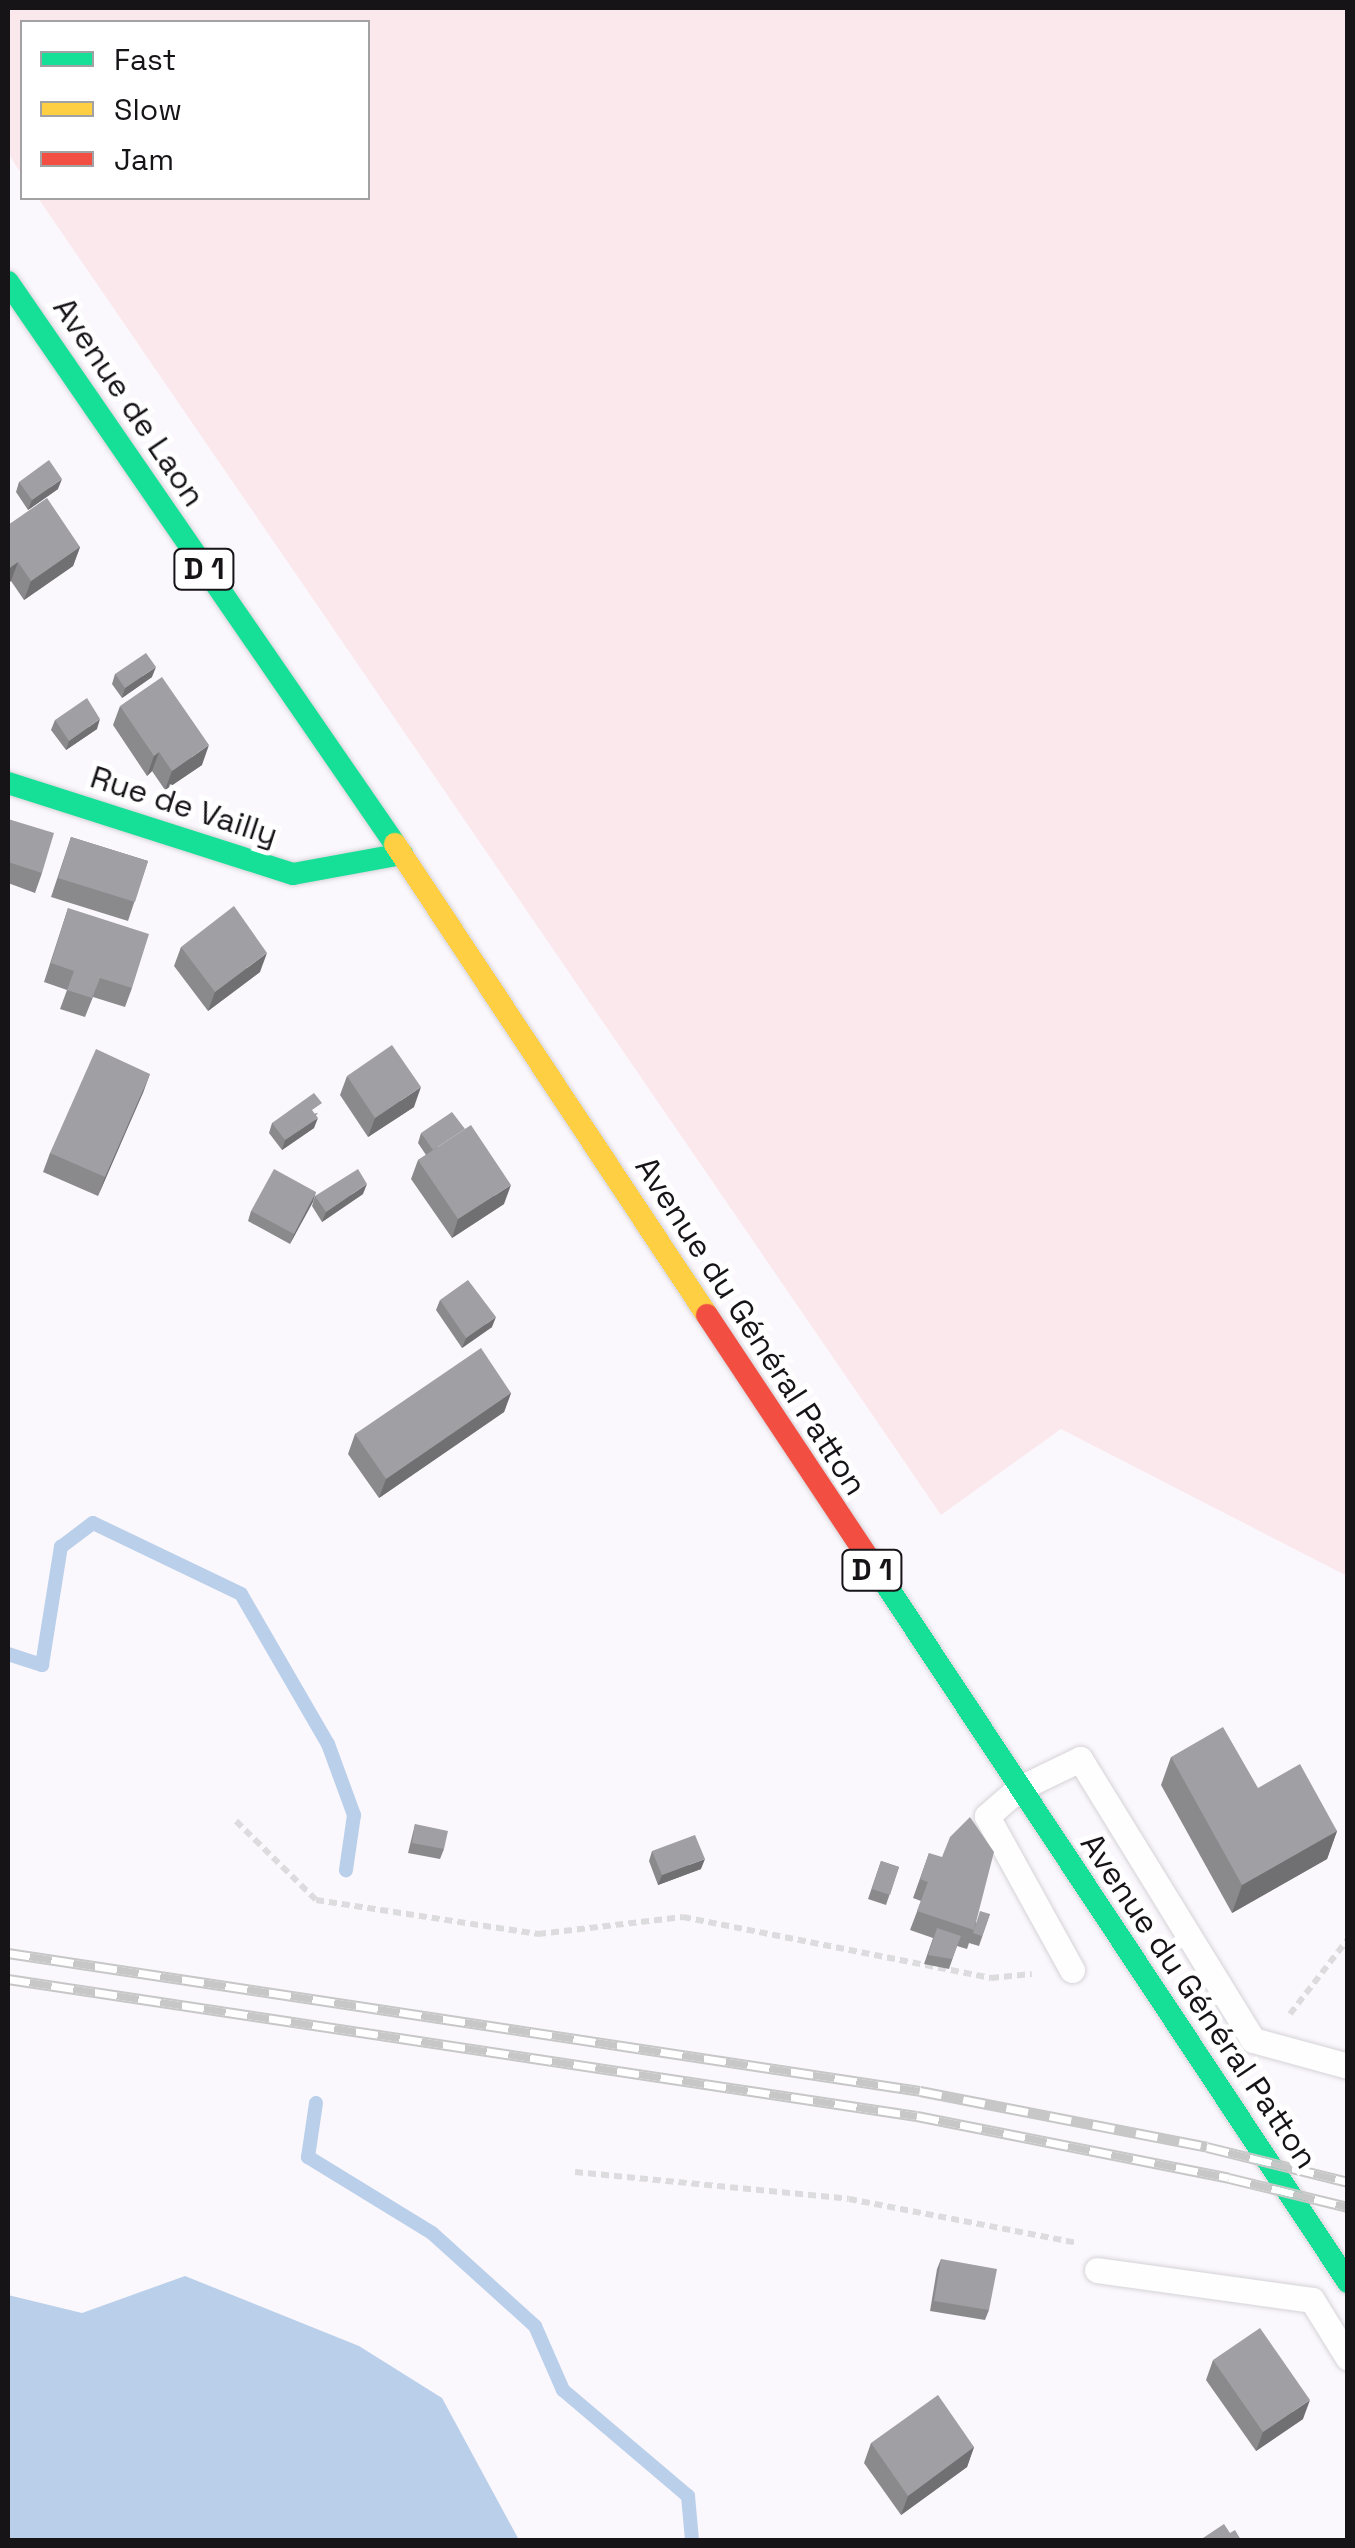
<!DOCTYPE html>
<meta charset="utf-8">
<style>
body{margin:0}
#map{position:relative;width:1355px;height:2548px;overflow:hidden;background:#fbf8fd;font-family:"Space Grotesk",sans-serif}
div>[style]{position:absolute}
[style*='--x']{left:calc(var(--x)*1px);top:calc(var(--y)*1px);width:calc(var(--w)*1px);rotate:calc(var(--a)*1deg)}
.green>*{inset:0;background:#fbe8ec}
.water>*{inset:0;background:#bacfea}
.stream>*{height:14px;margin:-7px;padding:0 7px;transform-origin:7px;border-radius:7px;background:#bacfea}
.path>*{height:6px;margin-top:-3px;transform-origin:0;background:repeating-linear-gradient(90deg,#dcdbdd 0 8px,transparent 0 13px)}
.roads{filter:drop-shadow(0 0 2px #d5d3d7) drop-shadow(0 0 2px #d5d3d7)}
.lane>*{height:25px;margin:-12.5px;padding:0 12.5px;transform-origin:12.5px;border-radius:12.5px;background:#fefeff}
.fast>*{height:22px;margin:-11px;padding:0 11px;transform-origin:11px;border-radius:11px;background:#16e098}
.slow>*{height:22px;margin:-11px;padding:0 11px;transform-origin:11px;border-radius:11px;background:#ffcf43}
.jam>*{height:22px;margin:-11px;padding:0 11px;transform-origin:11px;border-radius:11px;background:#f24e42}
.rail>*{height:11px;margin-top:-5.5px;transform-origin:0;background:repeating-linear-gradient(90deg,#fff 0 22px,#c7c7c7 0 44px);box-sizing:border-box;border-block:2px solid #c7c7c7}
.wall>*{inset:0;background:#8a898c}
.shaded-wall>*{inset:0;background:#706f72}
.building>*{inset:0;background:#a09fa3}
span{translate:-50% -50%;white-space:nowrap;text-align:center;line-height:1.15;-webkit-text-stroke:10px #fff;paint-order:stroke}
.shield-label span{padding:2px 8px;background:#fff;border:2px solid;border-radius:8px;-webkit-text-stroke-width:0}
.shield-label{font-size:30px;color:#171418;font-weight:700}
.street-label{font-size:32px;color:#171418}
.frame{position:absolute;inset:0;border:10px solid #171418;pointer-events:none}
.legend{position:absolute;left:20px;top:20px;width:350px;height:180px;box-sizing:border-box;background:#fff;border:2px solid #a2a1a3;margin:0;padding:12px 18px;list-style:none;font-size:30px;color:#171418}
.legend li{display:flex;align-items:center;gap:20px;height:50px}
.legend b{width:50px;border:2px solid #a2a1a3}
</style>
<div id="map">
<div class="green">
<div style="clip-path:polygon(8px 8px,1347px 8px,1347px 1576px,1061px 1429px,941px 1515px,38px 198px,368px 198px,368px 22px,22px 22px,22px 175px,8px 153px)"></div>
</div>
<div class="water">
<div style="clip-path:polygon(185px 2276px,359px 2346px,442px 2398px,519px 2540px,8px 2540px,8px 2295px,82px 2313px)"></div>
</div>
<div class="stream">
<div style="--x:8;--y:1654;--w:36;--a:18"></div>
<div style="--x:42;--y:1665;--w:120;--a:-80.9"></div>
<div style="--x:61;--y:1547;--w:40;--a:-37"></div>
<div style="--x:93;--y:1523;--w:164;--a:25.6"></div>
<div style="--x:241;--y:1594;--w:173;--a:59.9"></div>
<div style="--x:328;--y:1744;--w:76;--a:69.9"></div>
<div style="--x:354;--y:1815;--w:56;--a:98.3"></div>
<div style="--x:316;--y:2103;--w:55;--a:98.4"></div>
<div style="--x:308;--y:2157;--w:145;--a:31.5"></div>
<div style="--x:432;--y:2233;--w:139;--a:42.1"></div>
<div style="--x:535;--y:2326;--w:70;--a:66.4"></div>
<div style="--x:563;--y:2390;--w:164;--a:40.3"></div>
<div style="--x:688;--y:2496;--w:44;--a:84.8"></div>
</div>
<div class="path">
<div style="--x:236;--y:1821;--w:112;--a:44.6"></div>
<div style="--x:316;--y:1900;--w:225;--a:8.7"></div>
<div style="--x:538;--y:1934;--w:146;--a:-6.7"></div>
<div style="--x:683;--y:1917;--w:314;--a:11.2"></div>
<div style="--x:991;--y:1978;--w:41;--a:-5.6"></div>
<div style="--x:1290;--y:2014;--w:95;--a:-52.3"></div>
<div style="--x:575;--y:2172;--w:275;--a:5.6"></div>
<div style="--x:849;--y:2199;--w:232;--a:10.9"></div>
</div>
<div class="roads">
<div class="lane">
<div style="--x:1072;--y:1970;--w:176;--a:-118.9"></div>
<div style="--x:987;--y:1816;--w:41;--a:-41.1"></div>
<div style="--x:1018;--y:1789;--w:69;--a:-25.8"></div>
<div style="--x:1080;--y:1759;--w:330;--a:58.4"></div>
<div style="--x:1253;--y:2040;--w:98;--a:15.3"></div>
<div style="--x:1097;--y:2270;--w:217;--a:7.9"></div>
<div style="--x:1312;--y:2300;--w:68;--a:58.2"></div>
</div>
<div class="fast">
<div style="--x:8;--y:282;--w:682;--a:55.45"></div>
<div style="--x:8;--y:783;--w:299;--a:17.7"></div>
<div style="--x:293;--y:874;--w:111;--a:-10.4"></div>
<div style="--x:873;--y:1565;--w:860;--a:56.48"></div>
</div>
<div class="slow">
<div style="--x:395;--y:844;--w:565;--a:56.48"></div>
</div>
<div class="jam">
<div style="--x:707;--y:1315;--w:300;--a:56.4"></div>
</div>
</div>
<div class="rail">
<div style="--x:8;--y:1953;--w:922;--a:8.6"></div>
<div style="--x:920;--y:2091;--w:292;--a:11"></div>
<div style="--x:1207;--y:2147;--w:145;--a:13.9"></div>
<div style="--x:8;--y:1979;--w:919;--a:8.57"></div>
<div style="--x:917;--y:2116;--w:318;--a:11.2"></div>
<div style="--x:1229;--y:2178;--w:122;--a:13.7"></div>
</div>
<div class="wall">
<div style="clip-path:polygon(19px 482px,58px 489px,28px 510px,16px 492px)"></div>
<div style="clip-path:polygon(8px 525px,80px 547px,73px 566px,24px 600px,11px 581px)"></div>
<div style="clip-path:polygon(115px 674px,152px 677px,122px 698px,112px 684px)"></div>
<div style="clip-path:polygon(120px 706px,202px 765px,165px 790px,152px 771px,147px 776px,113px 725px)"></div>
<div style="clip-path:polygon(55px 720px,97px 729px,66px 750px,51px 730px)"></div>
<div style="clip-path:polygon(8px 819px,42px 873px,35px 893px,8px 883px)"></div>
<div style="clip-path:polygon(71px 837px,148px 861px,128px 921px,51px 897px)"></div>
<div style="clip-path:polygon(68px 908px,132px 988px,125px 1007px,93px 997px,85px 1017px,60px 1009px,67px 990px,44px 982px)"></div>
<div style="clip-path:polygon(181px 947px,260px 972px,208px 1011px,174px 966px)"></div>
<div style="clip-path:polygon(150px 1074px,98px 1196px,43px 1172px,50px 1153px)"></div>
<div style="clip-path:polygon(347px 1076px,414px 1107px,368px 1137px,340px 1095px)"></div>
<div style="clip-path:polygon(318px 1113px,316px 1115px,314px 1128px,282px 1150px,269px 1133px,272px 1123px)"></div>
<div style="clip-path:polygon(421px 1133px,504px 1204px,452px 1238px,411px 1179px,418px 1160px,426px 1155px,418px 1143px)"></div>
<div style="clip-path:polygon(316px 1192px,290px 1244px,248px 1221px,251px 1211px)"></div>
<div style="clip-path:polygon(363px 1194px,322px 1222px,312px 1206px,315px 1196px)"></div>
<div style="clip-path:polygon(440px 1300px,492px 1327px,462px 1348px,436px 1310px)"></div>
<div style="clip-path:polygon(511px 1393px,504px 1412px,379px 1498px,348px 1454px,355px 1434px)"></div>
<div style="clip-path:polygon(1171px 1757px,1258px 1788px,1337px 1831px,1327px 1859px,1232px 1913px,1161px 1785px)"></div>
<div style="clip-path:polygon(415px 1824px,444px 1849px,440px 1859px,408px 1853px)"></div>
<div style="clip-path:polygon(652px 1851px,701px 1869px,658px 1885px,649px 1861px)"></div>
<div style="clip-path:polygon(929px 1853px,976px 1923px,990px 1914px,979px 1946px,969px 1943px,967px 1949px,957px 1946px,949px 1969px,924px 1964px,933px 1938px,910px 1930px,921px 1901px,913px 1898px)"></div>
<div style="clip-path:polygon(881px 1861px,899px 1867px,886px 1905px,868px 1899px)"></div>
<div style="clip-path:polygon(941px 2259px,989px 2310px,985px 2320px,930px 2311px,937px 2269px)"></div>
<div style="clip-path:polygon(1213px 2360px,1303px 2419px,1256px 2451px,1206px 2380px)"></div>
<div style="clip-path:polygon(871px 2443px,974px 2447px,967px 2467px,901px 2515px,864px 2463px)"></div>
</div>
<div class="shaded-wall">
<div style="clip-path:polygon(62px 479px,58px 489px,28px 510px,32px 500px)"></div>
<div style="clip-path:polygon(80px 547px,73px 566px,24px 600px,31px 581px)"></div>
<div style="clip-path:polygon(18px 562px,11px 581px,8px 584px,8px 569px)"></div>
<div style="clip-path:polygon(156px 667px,152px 677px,122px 698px,125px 688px)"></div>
<div style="clip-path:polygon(100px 719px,97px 729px,66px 750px,69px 741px)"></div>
<div style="clip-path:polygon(209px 745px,202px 765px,165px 790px,172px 771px)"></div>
<div style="clip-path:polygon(159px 752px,152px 771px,147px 776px,154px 756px)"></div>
<div style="clip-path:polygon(267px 953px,260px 972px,208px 1011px,215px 992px)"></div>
<div style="clip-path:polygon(150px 1074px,143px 1093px,98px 1196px,105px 1177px)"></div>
<div style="clip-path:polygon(421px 1087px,414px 1107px,368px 1137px,375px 1118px)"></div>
<div style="clip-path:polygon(318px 1118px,314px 1128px,282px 1150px,285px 1140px)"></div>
<div style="clip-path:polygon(367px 1184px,363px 1194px,322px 1222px,326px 1212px)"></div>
<div style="clip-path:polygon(511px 1185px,504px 1204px,452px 1238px,458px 1219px)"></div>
<div style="clip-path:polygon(316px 1192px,313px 1202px,290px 1244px,294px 1234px)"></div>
<div style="clip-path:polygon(496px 1317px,492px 1327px,462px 1348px,466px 1338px)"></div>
<div style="clip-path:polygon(511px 1393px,504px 1412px,379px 1498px,386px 1479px)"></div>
<div style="clip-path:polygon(1337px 1831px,1327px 1859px,1232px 1913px,1242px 1885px)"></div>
<div style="clip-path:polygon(705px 1859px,701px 1869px,658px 1885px,662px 1875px)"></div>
<div style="clip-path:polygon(1310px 2400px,1303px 2419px,1256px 2451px,1263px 2432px)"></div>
<div style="clip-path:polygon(974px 2447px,967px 2467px,901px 2515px,908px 2496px)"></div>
</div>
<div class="building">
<div style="clip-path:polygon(49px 460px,62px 479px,32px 500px,19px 482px)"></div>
<div style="clip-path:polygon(47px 498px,80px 547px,31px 581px,18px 562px,8px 569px,8px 525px)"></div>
<div style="clip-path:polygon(146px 653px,156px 667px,125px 688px,115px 674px)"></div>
<div style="clip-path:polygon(162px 677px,209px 745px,172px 771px,159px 752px,154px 756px,120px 706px)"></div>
<div style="clip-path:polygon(87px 698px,100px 719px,69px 741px,55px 720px)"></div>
<div style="clip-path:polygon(8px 819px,54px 833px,42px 873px,8px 862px)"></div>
<div style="clip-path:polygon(71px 837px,148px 861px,135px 902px,58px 878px)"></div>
<div style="clip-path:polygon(234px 906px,267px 953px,215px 992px,181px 947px)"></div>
<div style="clip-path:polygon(68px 908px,149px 934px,132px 988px,100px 978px,92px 998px,67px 990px,74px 971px,51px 963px)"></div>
<div style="clip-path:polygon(392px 1045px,421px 1087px,375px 1118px,347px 1076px)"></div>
<div style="clip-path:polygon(96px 1049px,150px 1074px,105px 1177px,50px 1153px)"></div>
<div style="clip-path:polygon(314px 1093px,322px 1103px,312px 1110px,318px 1118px,285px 1140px,272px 1123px)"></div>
<div style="clip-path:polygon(452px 1112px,465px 1129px,433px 1150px,421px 1133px)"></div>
<div style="clip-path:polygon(471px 1125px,511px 1185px,458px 1219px,418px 1160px)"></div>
<div style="clip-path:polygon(274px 1169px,316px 1192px,294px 1234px,251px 1211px)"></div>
<div style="clip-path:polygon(358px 1169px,367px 1184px,326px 1212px,315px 1196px)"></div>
<div style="clip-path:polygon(468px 1280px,496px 1317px,466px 1338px,440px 1300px)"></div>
<div style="clip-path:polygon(481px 1348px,511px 1393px,386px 1479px,355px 1434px)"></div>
<div style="clip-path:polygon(1223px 1727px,1258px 1788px,1300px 1764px,1337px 1831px,1242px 1885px,1171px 1757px)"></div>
<div style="clip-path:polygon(970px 1817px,994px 1852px,974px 1930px,917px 1911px,928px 1882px,920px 1879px,929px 1853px,942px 1857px,950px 1837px)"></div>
<div style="clip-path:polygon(415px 1824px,448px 1831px,444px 1849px,412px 1843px)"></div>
<div style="clip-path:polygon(695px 1835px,705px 1859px,662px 1875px,652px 1851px)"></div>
<div style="clip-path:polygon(881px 1861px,899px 1867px,890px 1895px,872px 1889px)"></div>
<div style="clip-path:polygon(980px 1911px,990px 1914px,982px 1936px,973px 1933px)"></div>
<div style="clip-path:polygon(937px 1928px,961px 1936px,952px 1959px,928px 1955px)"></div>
<div style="clip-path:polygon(941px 2259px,997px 2269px,989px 2310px,934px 2301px)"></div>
<div style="clip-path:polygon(1260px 2328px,1310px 2400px,1263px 2432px,1213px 2360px)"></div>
<div style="clip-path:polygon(938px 2395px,974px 2447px,908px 2496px,871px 2443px)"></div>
<div style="clip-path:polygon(1224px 2524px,1230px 2533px,1235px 2530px,1241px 2540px,1200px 2540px)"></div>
</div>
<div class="shield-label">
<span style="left:204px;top:569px">D 1</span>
<span style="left:872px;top:1570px">D 1</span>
</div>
<div class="street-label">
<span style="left:129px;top:402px;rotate:56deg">Avenue de Laon</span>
<span style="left:184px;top:806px;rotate:18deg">Rue de Vailly</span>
<span style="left:751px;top:1326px;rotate:57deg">Avenue du Général Patton</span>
<span style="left:1199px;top:2001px;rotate:56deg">Avenue du Général Patton</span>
</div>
<div class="frame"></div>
<ul class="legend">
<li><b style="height:12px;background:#16e098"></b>Fast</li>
<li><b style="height:12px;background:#ffcf43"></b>Slow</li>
<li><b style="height:12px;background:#f24e42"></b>Jam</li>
</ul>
</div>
